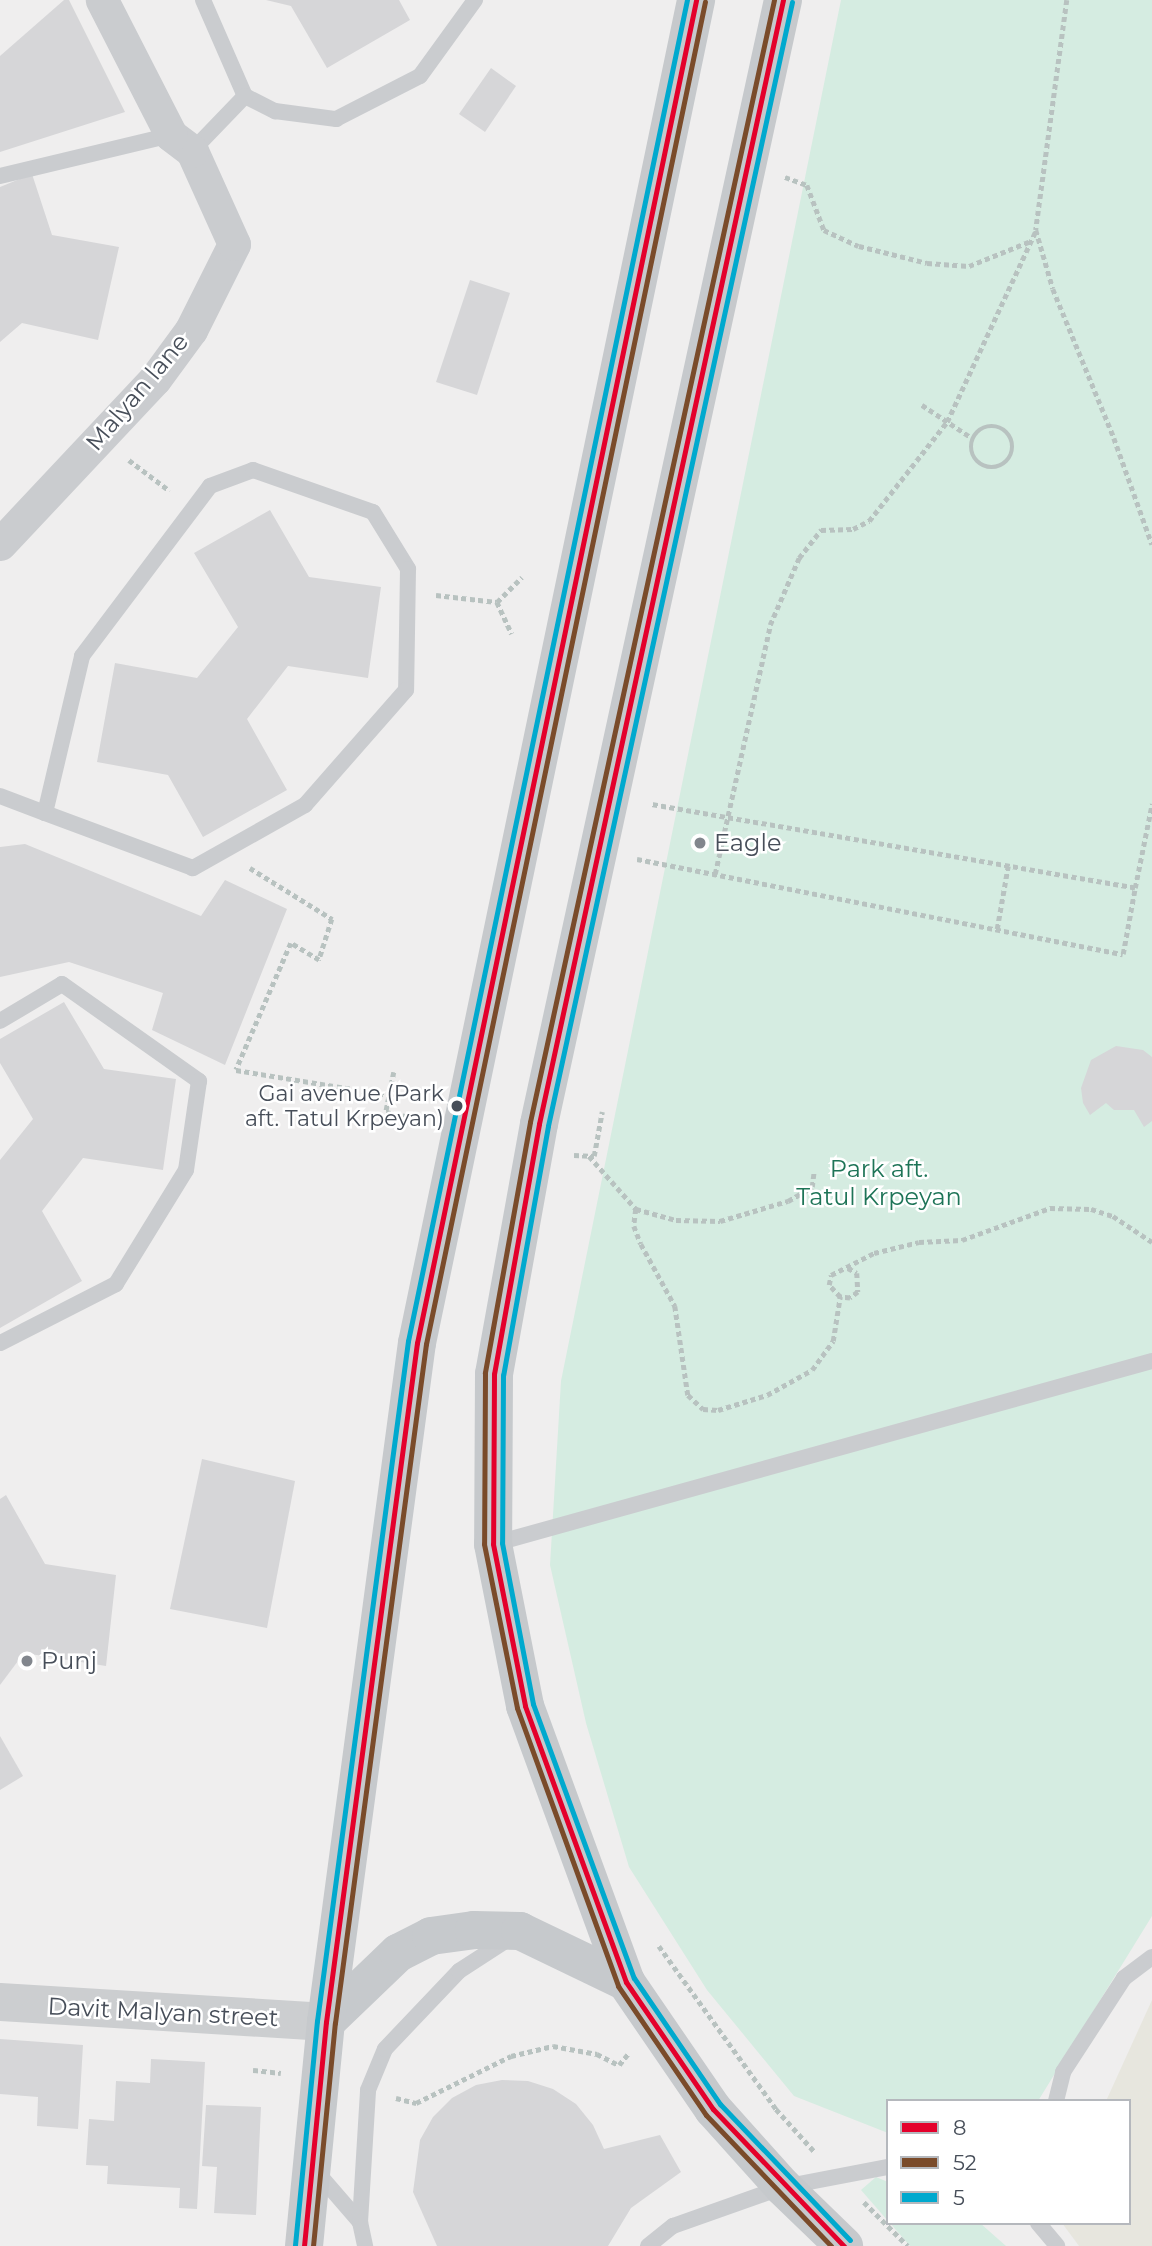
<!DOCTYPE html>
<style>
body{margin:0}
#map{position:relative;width:1152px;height:2246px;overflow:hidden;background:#efeeee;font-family:Montserrat,sans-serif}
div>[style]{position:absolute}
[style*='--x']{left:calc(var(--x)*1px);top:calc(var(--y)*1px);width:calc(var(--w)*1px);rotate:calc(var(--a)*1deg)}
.commercial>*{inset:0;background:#e7e6de}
.green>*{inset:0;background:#d5ece1}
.building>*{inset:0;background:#d6d6d8}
.path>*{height:4.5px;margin-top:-2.25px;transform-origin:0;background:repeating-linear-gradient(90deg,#b8c2c0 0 5px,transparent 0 8.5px)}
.path>.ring{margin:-2.25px;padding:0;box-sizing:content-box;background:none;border:4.5px solid #b8c2c0;border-radius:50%}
.lane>*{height:16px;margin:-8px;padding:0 8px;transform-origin:8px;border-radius:8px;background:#cacccf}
.street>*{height:33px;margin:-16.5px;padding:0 16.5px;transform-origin:16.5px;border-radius:16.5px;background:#cacccf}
.secondary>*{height:38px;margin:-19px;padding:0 19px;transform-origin:19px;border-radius:19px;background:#ccced0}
.primary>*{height:38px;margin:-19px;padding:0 19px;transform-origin:19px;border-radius:19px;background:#c6c9cc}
.bus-1>*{height:5px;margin:-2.5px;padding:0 2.5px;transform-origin:2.5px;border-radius:2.5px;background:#e4002b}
.bus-2>*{height:5px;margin:-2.5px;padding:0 2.5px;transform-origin:2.5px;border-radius:2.5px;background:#7a4b2a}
.bus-3>*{height:5px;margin:-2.5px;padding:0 2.5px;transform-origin:2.5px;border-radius:2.5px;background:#00a9ce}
.dots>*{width:19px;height:19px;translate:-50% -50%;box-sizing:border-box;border:4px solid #fff;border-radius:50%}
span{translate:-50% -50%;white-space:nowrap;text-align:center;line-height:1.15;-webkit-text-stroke:5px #fff;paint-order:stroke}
.bus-label{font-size:22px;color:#474e59}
.right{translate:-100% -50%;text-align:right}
.street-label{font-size:24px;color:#474e59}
.poi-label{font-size:24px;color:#474e59}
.left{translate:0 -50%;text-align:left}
.park-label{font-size:24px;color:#1e7457}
.legend{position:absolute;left:886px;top:2099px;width:245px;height:126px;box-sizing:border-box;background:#fff;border:2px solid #b5b8bd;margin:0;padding:9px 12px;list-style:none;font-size:21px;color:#474e59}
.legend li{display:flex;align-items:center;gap:14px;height:35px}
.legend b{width:35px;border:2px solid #b5b8bd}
</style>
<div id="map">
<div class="commercial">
<div style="clip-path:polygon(1152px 2000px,1152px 2246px,1079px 2246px,1062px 2223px,1129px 2223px,1129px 2101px,1106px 2101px)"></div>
</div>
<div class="green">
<div style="clip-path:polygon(841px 0,1152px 0,1152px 1916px,1038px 2101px,888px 2101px,888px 2133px,794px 2096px,707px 1990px,629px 1867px,586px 1723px,550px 1565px,561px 1381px)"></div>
<div style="clip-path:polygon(876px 2177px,888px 2182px,888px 2221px,861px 2190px)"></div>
<div style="clip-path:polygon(890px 2223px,980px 2223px,1006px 2246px,910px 2246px)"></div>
</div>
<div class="building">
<div style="clip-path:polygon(64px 0,69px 0,125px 112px,0 152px,0 56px)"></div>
<div style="clip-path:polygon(266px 0,399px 0,410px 20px,327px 68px,291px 6px)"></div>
<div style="clip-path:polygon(491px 68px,516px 86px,485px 132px,459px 114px)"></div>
<div style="clip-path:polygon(32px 174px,52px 235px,119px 247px,98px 340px,22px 323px,0 342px,0 187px)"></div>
<div style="clip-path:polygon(470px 280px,510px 293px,477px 395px,436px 382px)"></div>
<div style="clip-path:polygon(270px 510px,309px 577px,381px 587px,368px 678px,288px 666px,247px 719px,287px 790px,203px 837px,168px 775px,97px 762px,115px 663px,197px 678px,238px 627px,194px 553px)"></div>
<div style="clip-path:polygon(25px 844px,201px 916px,225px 880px,287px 909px,225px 1065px,152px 1030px,163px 993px,69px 962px,0 977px,0 847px)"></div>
<div style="clip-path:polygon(64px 1002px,104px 1069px,176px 1079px,163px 1170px,83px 1158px,42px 1211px,82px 1281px,0 1328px,0 1160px,33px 1119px,0 1063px,0 1039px)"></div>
<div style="clip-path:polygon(1116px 1046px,1143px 1050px,1152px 1057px,1152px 1121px,1144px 1127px,1134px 1110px,1114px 1110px,1106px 1103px,1090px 1115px,1083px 1103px,1081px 1088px,1091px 1060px)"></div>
<div style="clip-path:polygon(202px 1459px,295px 1481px,267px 1628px,170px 1609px)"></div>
<div style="clip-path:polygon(6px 1495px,45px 1564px,116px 1575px,106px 1666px,24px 1653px,0 1685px,0 1499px)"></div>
<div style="clip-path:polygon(0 1736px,23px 1776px,0 1790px)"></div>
<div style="clip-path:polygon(0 2039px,83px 2045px,78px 2129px,37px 2126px,38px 2097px,0 2094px)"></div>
<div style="clip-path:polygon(151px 2059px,205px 2062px,197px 2209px,179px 2208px,180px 2188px,107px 2184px,108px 2166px,86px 2165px,89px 2119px,114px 2121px,116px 2081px,150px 2083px)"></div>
<div style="clip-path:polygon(502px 2080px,528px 2081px,553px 2089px,576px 2104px,593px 2125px,604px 2149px,660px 2135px,681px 2172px,631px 2208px,608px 2246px,437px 2246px,413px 2192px,420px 2140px,433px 2117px,452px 2098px,476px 2085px)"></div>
<div style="clip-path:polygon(206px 2105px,261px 2107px,256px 2215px,214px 2213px,217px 2167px,202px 2166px)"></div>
</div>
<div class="path">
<div style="--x:1067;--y:0;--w:232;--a:97.7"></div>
<div style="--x:1036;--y:230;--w:61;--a:73.9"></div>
<div style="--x:1053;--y:289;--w:161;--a:67.7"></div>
<div style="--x:1114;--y:438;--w:113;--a:70.3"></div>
<div style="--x:785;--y:177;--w:23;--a:20"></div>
<div style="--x:807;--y:185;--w:48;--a:69.3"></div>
<div style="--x:824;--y:230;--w:38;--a:25"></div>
<div style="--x:859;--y:246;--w:70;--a:14"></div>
<div style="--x:927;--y:263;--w:42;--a:4.1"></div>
<div style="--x:969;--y:266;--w:67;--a:-22"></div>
<div style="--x:922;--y:405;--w:60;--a:33.4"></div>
<div class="ring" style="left:971px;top:426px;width:37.5px;height:37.5px"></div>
<div style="--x:129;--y:460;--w:51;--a:37.1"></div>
<div style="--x:436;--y:595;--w:61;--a:6.5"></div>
<div style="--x:497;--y:602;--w:35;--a:65"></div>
<div style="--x:497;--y:602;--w:35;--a:-45"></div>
<div style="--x:637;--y:859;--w:495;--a:11.1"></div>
<div style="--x:1123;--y:954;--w:67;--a:-79.7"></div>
<div style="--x:1135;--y:888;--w:492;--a:-170.2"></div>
<div style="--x:250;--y:868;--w:97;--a:31.9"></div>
<div style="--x:332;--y:919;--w:43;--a:107.6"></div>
<div style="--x:319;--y:960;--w:33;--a:-149"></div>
<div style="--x:291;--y:943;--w:138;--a:113.4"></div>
<div style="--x:236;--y:1070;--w:155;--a:9.3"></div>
<div style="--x:715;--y:874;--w:255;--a:-77.5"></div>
<div style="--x:770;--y:625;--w:73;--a:-66.6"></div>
<div style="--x:799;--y:558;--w:36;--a:-52"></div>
<div style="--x:821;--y:530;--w:32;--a:-2"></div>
<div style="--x:853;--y:529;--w:18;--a:-27"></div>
<div style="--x:869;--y:521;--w:126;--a:-51.8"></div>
<div style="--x:947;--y:422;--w:212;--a:-65.1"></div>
<div style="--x:1135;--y:888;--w:86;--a:-78.6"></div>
<div style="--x:997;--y:929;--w:64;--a:-80.1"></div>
<div style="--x:394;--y:1072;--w:41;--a:101.3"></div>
<div style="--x:386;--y:1112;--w:29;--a:12"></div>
<div style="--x:574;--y:1155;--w:20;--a:3"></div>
<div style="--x:594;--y:1156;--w:45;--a:-79.7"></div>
<div style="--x:589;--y:1156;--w:71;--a:48.4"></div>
<div style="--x:636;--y:1209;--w:17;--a:97"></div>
<div style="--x:634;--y:1226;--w:19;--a:69"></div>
<div style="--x:641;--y:1244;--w:71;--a:61.3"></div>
<div style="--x:675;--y:1306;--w:90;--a:81.7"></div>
<div style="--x:688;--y:1395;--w:21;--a:43"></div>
<div style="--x:703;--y:1409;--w:15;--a:4"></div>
<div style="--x:718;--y:1410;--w:51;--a:-17"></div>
<div style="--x:767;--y:1395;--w:51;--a:-29.1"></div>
<div style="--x:812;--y:1370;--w:36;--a:-54"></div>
<div style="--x:833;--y:1341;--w:45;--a:-81"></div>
<div style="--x:636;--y:1209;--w:41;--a:15.4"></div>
<div style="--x:676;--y:1220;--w:44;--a:1.3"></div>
<div style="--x:720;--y:1221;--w:71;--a:-16.4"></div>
<div style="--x:788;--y:1201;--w:28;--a:-30"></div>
<div style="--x:812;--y:1187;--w:16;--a:-83"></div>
<div style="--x:848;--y:1268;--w:10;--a:29"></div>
<div style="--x:857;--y:1273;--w:19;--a:87"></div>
<div style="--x:858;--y:1292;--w:10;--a:143"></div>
<div style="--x:850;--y:1298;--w:10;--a:-174"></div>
<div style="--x:840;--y:1297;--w:16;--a:-133"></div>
<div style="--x:829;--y:1285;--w:10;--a:-79"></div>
<div style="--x:831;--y:1275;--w:48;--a:-27.1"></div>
<div style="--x:874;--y:1253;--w:46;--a:-13.7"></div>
<div style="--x:919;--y:1242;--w:43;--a:-2.7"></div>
<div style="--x:962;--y:1240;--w:94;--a:-20"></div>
<div style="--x:1050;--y:1208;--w:41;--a:1.4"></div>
<div style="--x:1091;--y:1209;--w:23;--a:18"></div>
<div style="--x:1113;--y:1216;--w:47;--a:33.7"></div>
<div style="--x:659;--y:1946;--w:201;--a:54.3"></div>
<div style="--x:776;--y:2109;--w:57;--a:47.9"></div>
<div style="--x:253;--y:2070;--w:28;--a:6"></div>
<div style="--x:396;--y:2098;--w:21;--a:14"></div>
<div style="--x:416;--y:2103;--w:106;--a:-26.3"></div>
<div style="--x:511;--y:2056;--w:43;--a:-13.4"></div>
<div style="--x:553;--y:2046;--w:45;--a:10.3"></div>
<div style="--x:597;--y:2054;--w:25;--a:27"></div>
<div style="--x:619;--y:2065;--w:14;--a:-51"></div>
<div style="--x:864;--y:2202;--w:62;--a:45"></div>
</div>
<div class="lane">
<div style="--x:203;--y:0;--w:105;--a:66.4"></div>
<div style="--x:245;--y:96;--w:34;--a:27"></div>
<div style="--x:275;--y:111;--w:62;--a:7.5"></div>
<div style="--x:336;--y:119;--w:94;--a:-27.1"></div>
<div style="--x:420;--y:76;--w:94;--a:-54.1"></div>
<div style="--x:192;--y:151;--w:76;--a:-46.1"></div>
<div style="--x:0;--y:176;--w:176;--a:-13.5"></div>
<div style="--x:0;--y:796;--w:48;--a:20.7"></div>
<div style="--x:45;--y:813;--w:161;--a:-76.7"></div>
<div style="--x:82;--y:656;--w:213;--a:-53"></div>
<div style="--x:210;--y:486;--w:46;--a:-20.4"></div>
<div style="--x:253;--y:470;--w:127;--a:19.3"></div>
<div style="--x:373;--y:512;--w:67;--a:58.4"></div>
<div style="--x:408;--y:569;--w:121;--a:90.9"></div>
<div style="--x:406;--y:690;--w:153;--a:131.3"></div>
<div style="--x:305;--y:805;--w:129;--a:150.6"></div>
<div style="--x:193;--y:868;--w:158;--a:-159.6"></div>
<div style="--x:0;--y:1021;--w:72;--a:-30.8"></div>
<div style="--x:62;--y:984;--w:168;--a:35.3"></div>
<div style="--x:199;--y:1081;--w:90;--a:98.3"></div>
<div style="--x:186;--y:1170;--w:134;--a:121.6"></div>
<div style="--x:116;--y:1284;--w:130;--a:153"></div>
<div style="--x:493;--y:1544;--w:684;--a:-15.52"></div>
<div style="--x:1056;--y:2101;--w:30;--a:-76"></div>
<div style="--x:1063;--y:2072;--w:112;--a:-57"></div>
<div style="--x:1124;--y:1978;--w:35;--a:-37"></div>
<div style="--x:315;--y:2170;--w:69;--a:49.1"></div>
<div style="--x:360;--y:2222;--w:25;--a:78"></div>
<div style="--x:360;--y:2222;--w:132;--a:-86.5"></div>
<div style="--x:368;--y:2090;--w:44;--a:-67.5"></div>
<div style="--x:385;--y:2049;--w:108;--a:-46.5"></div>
<div style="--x:459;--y:1971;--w:61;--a:-32.9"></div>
<div style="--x:1038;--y:2223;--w:30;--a:50"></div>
<div style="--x:648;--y:2246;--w:32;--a:-39"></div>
<div style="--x:673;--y:2226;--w:117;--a:-19.5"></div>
<div style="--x:783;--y:2187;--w:107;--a:-10.8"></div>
</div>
<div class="street">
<div style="--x:0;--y:544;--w:226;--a:-46.8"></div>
<div style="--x:155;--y:379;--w:61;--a:-53.7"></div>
<div style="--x:191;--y:330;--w:96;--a:-63.4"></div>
<div style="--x:234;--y:244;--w:102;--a:-114.3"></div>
<div style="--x:192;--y:151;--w:26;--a:-143"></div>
<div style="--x:171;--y:135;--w:152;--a:-117.1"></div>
</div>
<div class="secondary">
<div style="--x:0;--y:2002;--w:327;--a:3.5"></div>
</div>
<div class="primary">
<div style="--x:783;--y:0;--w:1150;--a:102.25"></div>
<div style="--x:539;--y:1124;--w:254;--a:100.2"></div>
<div style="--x:494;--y:1374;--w:170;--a:90.3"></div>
<div style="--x:493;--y:1544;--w:165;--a:78.8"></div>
<div style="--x:525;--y:1706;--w:294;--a:69.9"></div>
<div style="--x:626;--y:1982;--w:154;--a:55.6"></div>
<div style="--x:713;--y:2109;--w:105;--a:48.1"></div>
<div style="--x:783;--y:2187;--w:85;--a:44"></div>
<div style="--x:326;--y:2022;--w:100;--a:-43.8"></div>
<div style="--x:398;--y:1953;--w:37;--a:-27"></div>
<div style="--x:431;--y:1936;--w:43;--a:-7.9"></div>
<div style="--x:474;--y:1930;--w:46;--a:1.2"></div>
<div style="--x:520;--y:1931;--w:118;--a:25.7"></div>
<div style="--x:304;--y:2246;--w:225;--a:-84.4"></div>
<div style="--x:326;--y:2022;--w:685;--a:-82.37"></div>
<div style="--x:417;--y:1343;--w:1372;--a:-78.26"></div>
</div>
<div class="bus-1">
<div style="--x:783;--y:0;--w:1150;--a:102.25"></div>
<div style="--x:539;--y:1124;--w:254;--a:100.2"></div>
<div style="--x:494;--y:1374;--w:170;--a:90.3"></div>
<div style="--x:493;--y:1544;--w:165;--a:78.8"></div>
<div style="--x:525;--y:1706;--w:294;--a:69.9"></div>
<div style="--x:626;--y:1982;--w:154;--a:55.6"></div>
<div style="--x:713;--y:2109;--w:190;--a:46.3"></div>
<div style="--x:304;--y:2246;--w:225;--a:-84.4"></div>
<div style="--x:326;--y:2022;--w:685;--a:-82.37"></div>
<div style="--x:417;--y:1343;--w:1372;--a:-78.26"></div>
</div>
<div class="bus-2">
<div style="--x:774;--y:0;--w:1148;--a:102.27"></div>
<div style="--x:530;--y:1122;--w:255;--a:100.2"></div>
<div style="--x:485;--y:1373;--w:171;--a:90.3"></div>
<div style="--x:484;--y:1544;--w:167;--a:78.6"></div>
<div style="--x:517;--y:1708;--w:296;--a:70"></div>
<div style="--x:618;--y:1986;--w:156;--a:55.7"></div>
<div style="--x:706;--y:2115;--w:181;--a:46.3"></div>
<div style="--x:313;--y:2246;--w:224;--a:-84.4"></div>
<div style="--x:335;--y:2023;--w:685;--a:-82.37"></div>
<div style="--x:426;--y:1344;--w:1371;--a:-78.26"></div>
</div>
<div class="bus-3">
<div style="--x:792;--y:2;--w:1150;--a:102.25"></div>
<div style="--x:548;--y:1126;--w:253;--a:100.2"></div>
<div style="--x:503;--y:1375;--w:168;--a:90.3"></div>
<div style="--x:502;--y:1543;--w:164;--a:79.1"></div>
<div style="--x:533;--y:1704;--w:292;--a:69.8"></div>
<div style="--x:634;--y:1978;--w:153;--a:55.7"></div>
<div style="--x:720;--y:2104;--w:188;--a:46.3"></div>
<div style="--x:295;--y:2245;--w:225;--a:-84.4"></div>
<div style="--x:317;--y:2021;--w:686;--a:-82.38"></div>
<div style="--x:408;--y:1341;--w:1370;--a:-78.25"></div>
</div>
<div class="dots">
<div style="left:700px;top:843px;background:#82868d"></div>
<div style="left:457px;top:1106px;background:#474e59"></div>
<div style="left:27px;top:1661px;background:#82868d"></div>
</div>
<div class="bus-label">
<span class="right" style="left:444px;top:1106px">Gai avenue (Park<br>aft. Tatul Krpeyan)</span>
</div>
<div class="street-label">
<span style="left:137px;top:392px;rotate:-50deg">Malyan lane</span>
<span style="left:163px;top:2012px;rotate:3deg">Davit Malyan street</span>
</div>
<div class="poi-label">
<span class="left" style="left:714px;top:843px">Eagle</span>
<span class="left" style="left:41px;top:1661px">Punj</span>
</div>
<div class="park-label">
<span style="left:879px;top:1183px">Park aft.<br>Tatul Krpeyan</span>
</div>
<ul class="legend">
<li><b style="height:9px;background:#e4002b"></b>8</li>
<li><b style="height:9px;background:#7a4b2a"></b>52</li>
<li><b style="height:9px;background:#00a9ce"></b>5</li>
</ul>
</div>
